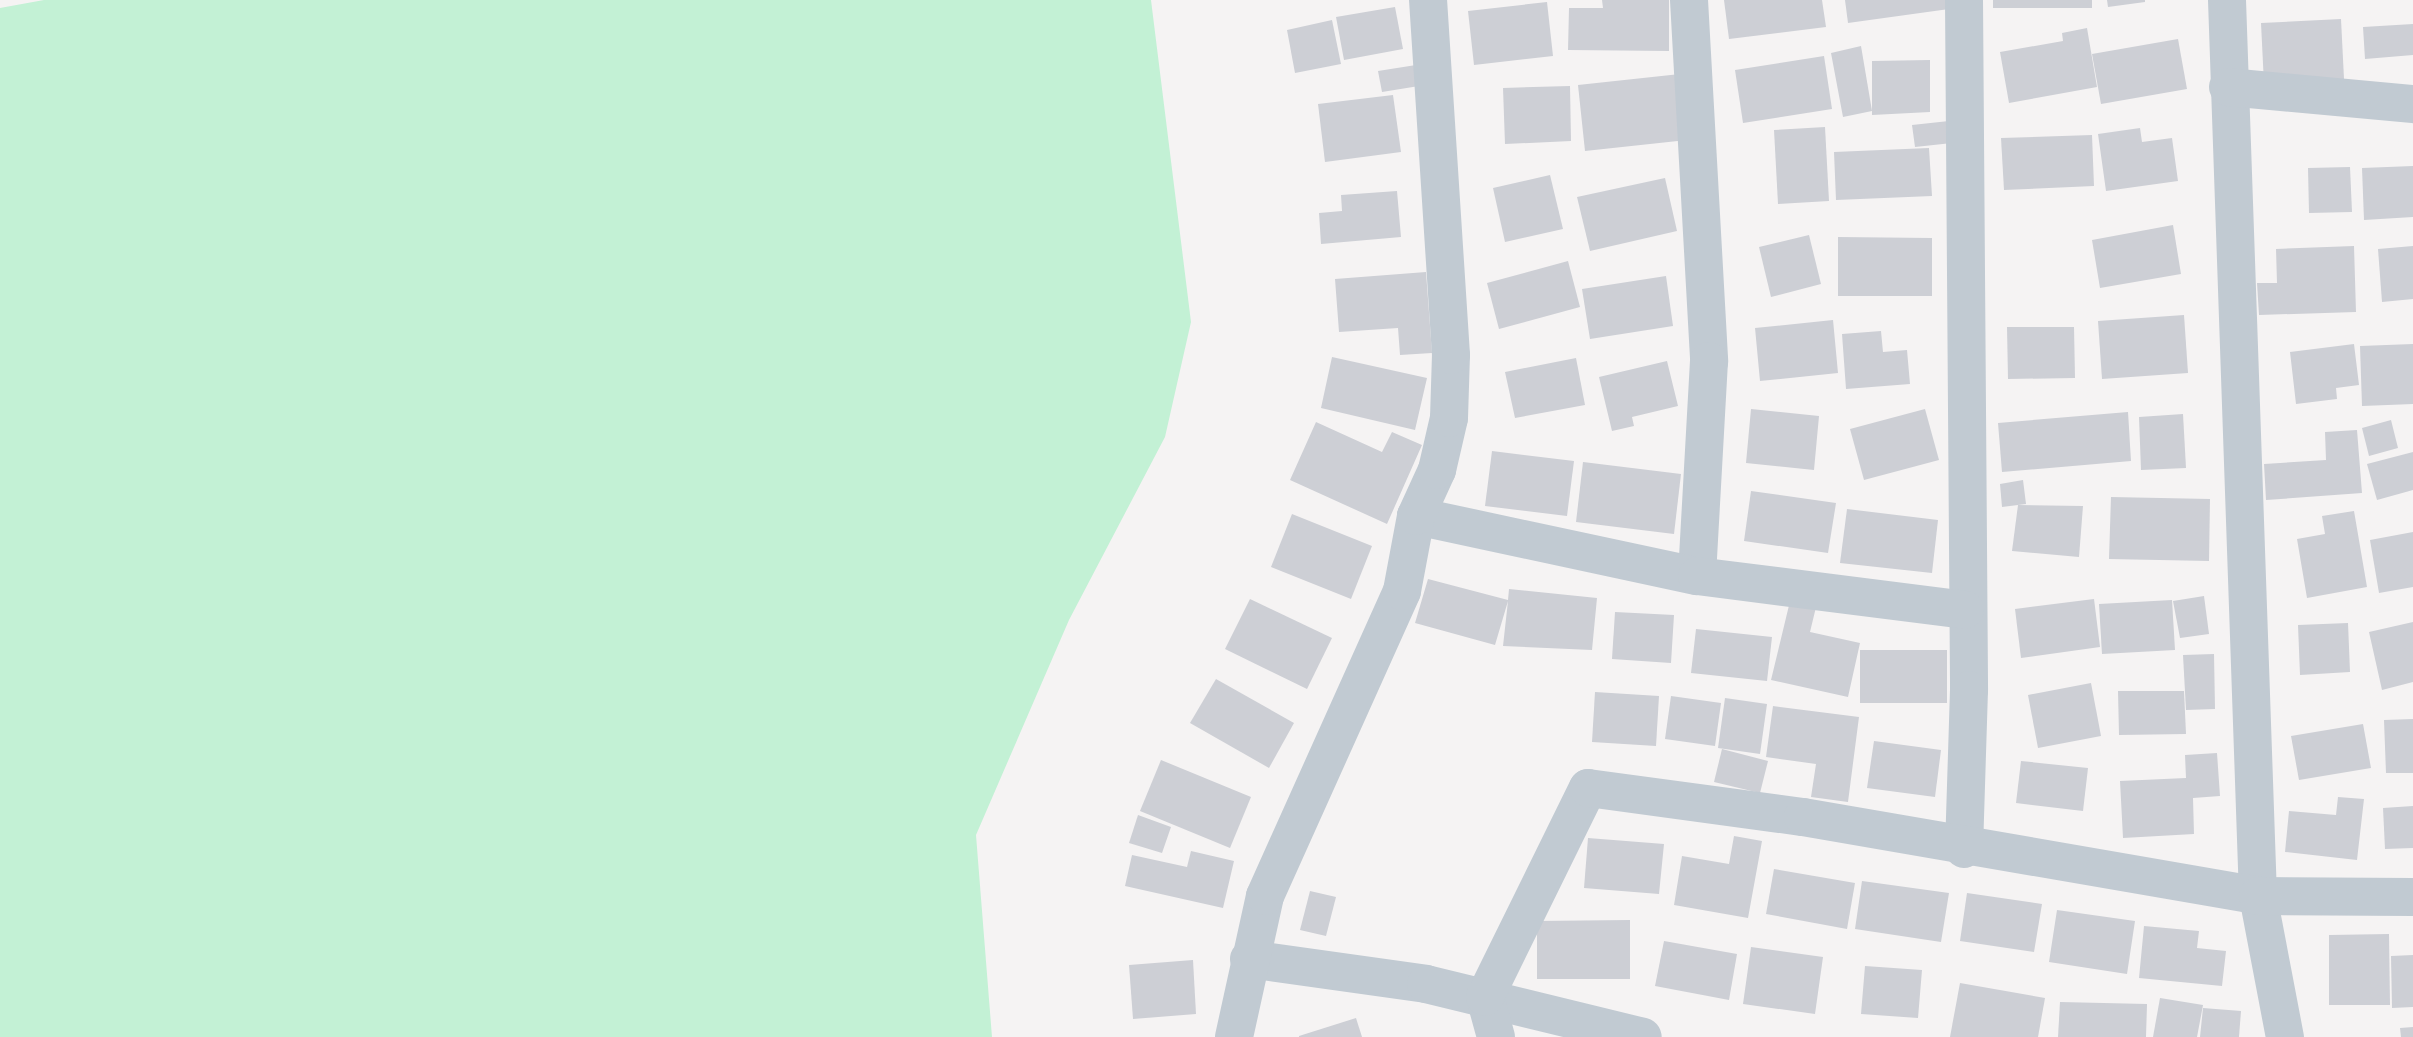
<!DOCTYPE html>
<style>
body{margin:0}
#map{position:relative;width:2413px;height:1037px;overflow:hidden;background:#f5f3f3;font-family:Jost,sans-serif}
div>[style]{position:absolute}
[style*='--x']{left:calc(var(--x)*1px);top:calc(var(--y)*1px);width:calc(var(--w)*1px);rotate:calc(var(--a)*1deg)}
.green>*{inset:0;background:#c3f1d5}
.building>*{inset:0;background:#cdcfd5}
.minor>*{height:38px;margin:-19px;padding:0 19px;transform-origin:19px;border-radius:19px;background:#c1cad2}
span{translate:-50% -50%;white-space:nowrap;text-align:center;line-height:1.15;-webkit-text-stroke:6px #fff;paint-order:stroke}
</style>
<div id="map">
<div class="green">
<div style="clip-path:polygon(44px 0,1151px 0,1191px 322px,1165px 437px,1069px 620px,976px 835px,992px 1037px,0 1037px,0 8px)"></div>
</div>
<div class="building">
<div style="clip-path:polygon(1602px 0,1669px 0,1669px 51px,1568px 50px,1569px 8px,1603px 8px)"></div>
<div style="clip-path:polygon(1724px 0,1822px 0,1826px 27px,1729px 39px)"></div>
<div style="clip-path:polygon(1845px 0,1948px 0,1949px 9px,1848px 23px)"></div>
<div style="clip-path:polygon(1993px 0,2092px 0,2092px 8px,1993px 8px)"></div>
<div style="clip-path:polygon(2107px 0,2145px 0,2145px 2px,2108px 7px)"></div>
<div style="clip-path:polygon(1547px 2px,1553px 56px,1474px 65px,1468px 11px)"></div>
<div style="clip-path:polygon(1395px 7px,1403px 49px,1344px 60px,1336px 17px)"></div>
<div style="clip-path:polygon(2341px 19px,2344px 79px,2264px 84px,2261px 23px)"></div>
<div style="clip-path:polygon(1332px 20px,1341px 64px,1295px 73px,1287px 30px)"></div>
<div style="clip-path:polygon(2413px 24px,2413px 55px,2365px 59px,2363px 27px)"></div>
<div style="clip-path:polygon(2087px 28px,2097px 87px,2009px 103px,2000px 52px,2063px 41px,2062px 33px)"></div>
<div style="clip-path:polygon(2178px 39px,2187px 89px,2101px 104px,2092px 54px)"></div>
<div style="clip-path:polygon(1861px 46px,1872px 111px,1843px 117px,1831px 53px)"></div>
<div style="clip-path:polygon(1824px 56px,1832px 109px,1743px 123px,1735px 70px)"></div>
<div style="clip-path:polygon(1930px 60px,1930px 112px,1872px 115px,1872px 61px)"></div>
<div style="clip-path:polygon(1416px 65px,1419px 86px,1382px 92px,1378px 71px)"></div>
<div style="clip-path:polygon(1680px 74px,1687px 140px,1585px 151px,1578px 85px)"></div>
<div style="clip-path:polygon(1570px 86px,1571px 141px,1505px 144px,1503px 88px)"></div>
<div style="clip-path:polygon(1393px 95px,1401px 152px,1325px 162px,1318px 104px)"></div>
<div style="clip-path:polygon(1949px 121px,1952px 143px,1915px 147px,1912px 125px)"></div>
<div style="clip-path:polygon(1825px 127px,1829px 201px,1778px 204px,1774px 130px)"></div>
<div style="clip-path:polygon(2140px 128px,2142px 142px,2172px 138px,2178px 181px,2106px 191px,2098px 134px)"></div>
<div style="clip-path:polygon(2092px 135px,2094px 186px,2004px 190px,2001px 138px)"></div>
<div style="clip-path:polygon(1929px 148px,1932px 196px,1836px 200px,1834px 152px)"></div>
<div style="clip-path:polygon(2413px 166px,2413px 217px,2364px 220px,2362px 168px)"></div>
<div style="clip-path:polygon(2350px 167px,2352px 212px,2309px 213px,2308px 168px)"></div>
<div style="clip-path:polygon(1550px 175px,1563px 229px,1505px 242px,1493px 188px)"></div>
<div style="clip-path:polygon(1665px 178px,1677px 231px,1590px 251px,1577px 197px)"></div>
<div style="clip-path:polygon(1397px 191px,1401px 237px,1321px 244px,1319px 213px,1342px 211px,1341px 195px)"></div>
<div style="clip-path:polygon(2173px 225px,2181px 274px,2100px 288px,2092px 240px)"></div>
<div style="clip-path:polygon(1809px 235px,1821px 284px,1771px 297px,1759px 247px)"></div>
<div style="clip-path:polygon(1838px 237px,1932px 238px,1932px 296px,1838px 296px)"></div>
<div style="clip-path:polygon(2354px 246px,2356px 312px,2259px 315px,2257px 283px,2277px 283px,2276px 249px)"></div>
<div style="clip-path:polygon(2413px 246px,2413px 299px,2382px 302px,2378px 249px)"></div>
<div style="clip-path:polygon(1568px 261px,1580px 307px,1499px 329px,1487px 283px)"></div>
<div style="clip-path:polygon(1426px 272px,1432px 353px,1400px 355px,1398px 328px,1339px 332px,1335px 279px)"></div>
<div style="clip-path:polygon(1666px 276px,1673px 326px,1590px 339px,1582px 289px)"></div>
<div style="clip-path:polygon(2184px 315px,2188px 373px,2102px 379px,2098px 321px)"></div>
<div style="clip-path:polygon(1833px 320px,1838px 373px,1760px 381px,1755px 328px)"></div>
<div style="clip-path:polygon(2007px 327px,2074px 327px,2075px 378px,2008px 379px)"></div>
<div style="clip-path:polygon(1881px 331px,1883px 352px,1907px 350px,1910px 384px,1846px 389px,1842px 334px)"></div>
<div style="clip-path:polygon(2354px 344px,2359px 385px,2336px 388px,2337px 399px,2296px 404px,2290px 352px)"></div>
<div style="clip-path:polygon(2413px 344px,2413px 404px,2362px 406px,2360px 346px)"></div>
<div style="clip-path:polygon(1332px 357px,1427px 378px,1415px 430px,1321px 408px)"></div>
<div style="clip-path:polygon(1576px 358px,1585px 405px,1515px 418px,1505px 372px)"></div>
<div style="clip-path:polygon(1667px 361px,1678px 406px,1632px 417px,1634px 426px,1612px 431px,1599px 377px)"></div>
<div style="clip-path:polygon(1751px 409px,1819px 416px,1814px 470px,1746px 463px)"></div>
<div style="clip-path:polygon(1925px 409px,1939px 460px,1864px 480px,1850px 429px)"></div>
<div style="clip-path:polygon(2128px 412px,2131px 461px,2002px 472px,1998px 423px)"></div>
<div style="clip-path:polygon(2183px 414px,2186px 468px,2141px 470px,2139px 417px)"></div>
<div style="clip-path:polygon(2391px 420px,2398px 448px,2369px 456px,2362px 428px)"></div>
<div style="clip-path:polygon(1316px 422px,1382px 452px,1392px 432px,1422px 445px,1387px 524px,1290px 480px)"></div>
<div style="clip-path:polygon(2357px 430px,2362px 493px,2266px 500px,2264px 464px,2326px 460px,2325px 432px)"></div>
<div style="clip-path:polygon(1492px 451px,1574px 461px,1567px 516px,1485px 506px)"></div>
<div style="clip-path:polygon(2413px 452px,2413px 490px,2377px 500px,2367px 464px)"></div>
<div style="clip-path:polygon(1583px 462px,1681px 474px,1674px 534px,1576px 522px)"></div>
<div style="clip-path:polygon(2023px 480px,2026px 504px,2002px 507px,2000px 484px)"></div>
<div style="clip-path:polygon(1751px 491px,1836px 503px,1828px 553px,1744px 541px)"></div>
<div style="clip-path:polygon(2111px 497px,2210px 499px,2209px 561px,2109px 559px)"></div>
<div style="clip-path:polygon(2018px 505px,2083px 506px,2079px 557px,2012px 551px)"></div>
<div style="clip-path:polygon(1847px 509px,1938px 520px,1932px 573px,1840px 563px)"></div>
<div style="clip-path:polygon(2354px 511px,2367px 587px,2307px 598px,2297px 539px,2325px 534px,2322px 516px)"></div>
<div style="clip-path:polygon(1292px 514px,1372px 546px,1351px 599px,1271px 567px)"></div>
<div style="clip-path:polygon(2413px 532px,2413px 587px,2379px 593px,2370px 540px)"></div>
<div style="clip-path:polygon(1428px 579px,1508px 600px,1509px 589px,1597px 598px,1592px 650px,1503px 646px,1508px 601px,1495px 645px,1415px 623px)"></div>
<div style="clip-path:polygon(2204px 596px,2209px 634px,2180px 638px,2173px 601px)"></div>
<div style="clip-path:polygon(1791px 597px,1817px 603px,1810px 632px,1860px 643px,1848px 697px,1771px 680px)"></div>
<div style="clip-path:polygon(1250px 599px,1332px 638px,1307px 689px,1225px 649px)"></div>
<div style="clip-path:polygon(2094px 599px,2100px 647px,2021px 658px,2015px 609px)"></div>
<div style="clip-path:polygon(2172px 600px,2175px 650px,2102px 654px,2099px 604px)"></div>
<div style="clip-path:polygon(1615px 612px,1674px 615px,1671px 663px,1612px 659px)"></div>
<div style="clip-path:polygon(2413px 622px,2413px 682px,2382px 690px,2369px 632px)"></div>
<div style="clip-path:polygon(2348px 623px,2350px 672px,2300px 675px,2298px 625px)"></div>
<div style="clip-path:polygon(1696px 629px,1772px 637px,1767px 681px,1691px 673px)"></div>
<div style="clip-path:polygon(1860px 650px,1947px 650px,1947px 703px,1860px 703px)"></div>
<div style="clip-path:polygon(2214px 654px,2215px 709px,2186px 710px,2183px 655px)"></div>
<div style="clip-path:polygon(1216px 679px,1294px 723px,1269px 768px,1190px 723px)"></div>
<div style="clip-path:polygon(2091px 683px,2101px 736px,2038px 748px,2028px 695px)"></div>
<div style="clip-path:polygon(2118px 691px,2184px 691px,2186px 734px,2119px 735px)"></div>
<div style="clip-path:polygon(1595px 692px,1659px 696px,1656px 746px,1592px 742px)"></div>
<div style="clip-path:polygon(1671px 696px,1721px 703px,1715px 746px,1665px 739px)"></div>
<div style="clip-path:polygon(1725px 698px,1767px 704px,1760px 754px,1718px 748px)"></div>
<div style="clip-path:polygon(1773px 706px,1859px 717px,1848px 802px,1811px 797px,1816px 764px,1766px 757px)"></div>
<div style="clip-path:polygon(2413px 719px,2413px 773px,2386px 773px,2384px 720px)"></div>
<div style="clip-path:polygon(2363px 724px,2371px 768px,2299px 780px,2291px 736px)"></div>
<div style="clip-path:polygon(1874px 741px,1941px 750px,1935px 797px,1867px 788px)"></div>
<div style="clip-path:polygon(1722px 749px,1768px 761px,1760px 793px,1714px 782px)"></div>
<div style="clip-path:polygon(2217px 753px,2220px 796px,2193px 798px,2194px 834px,2123px 838px,2120px 781px,2186px 778px,2185px 755px)"></div>
<div style="clip-path:polygon(1161px 760px,1251px 797px,1230px 848px,1140px 811px)"></div>
<div style="clip-path:polygon(2021px 761px,2088px 768px,2083px 811px,2016px 803px)"></div>
<div style="clip-path:polygon(2338px 797px,2364px 799px,2357px 860px,2285px 852px,2289px 811px,2336px 815px)"></div>
<div style="clip-path:polygon(2413px 806px,2413px 848px,2385px 849px,2383px 808px)"></div>
<div style="clip-path:polygon(1138px 815px,1171px 827px,1162px 853px,1129px 843px)"></div>
<div style="clip-path:polygon(1734px 836px,1762px 841px,1748px 918px,1674px 905px,1682px 856px,1729px 864px)"></div>
<div style="clip-path:polygon(1588px 838px,1664px 844px,1659px 894px,1584px 888px)"></div>
<div style="clip-path:polygon(1191px 851px,1234px 861px,1223px 908px,1125px 886px,1132px 855px,1187px 867px)"></div>
<div style="clip-path:polygon(1774px 869px,1855px 883px,1847px 929px,1766px 914px)"></div>
<div style="clip-path:polygon(1862px 881px,1949px 893px,1941px 942px,1855px 929px)"></div>
<div style="clip-path:polygon(1310px 891px,1336px 897px,1326px 936px,1300px 930px)"></div>
<div style="clip-path:polygon(1967px 893px,2042px 904px,2034px 952px,1960px 941px)"></div>
<div style="clip-path:polygon(2057px 910px,2135px 921px,2127px 974px,2049px 962px)"></div>
<div style="clip-path:polygon(1630px 920px,1630px 979px,1537px 979px,1537px 921px)"></div>
<div style="clip-path:polygon(2144px 926px,2199px 931px,2197px 948px,2226px 951px,2222px 986px,2139px 978px)"></div>
<div style="clip-path:polygon(2389px 934px,2390px 1005px,2329px 1005px,2329px 935px)"></div>
<div style="clip-path:polygon(1664px 941px,1737px 954px,1729px 1000px,1655px 986px)"></div>
<div style="clip-path:polygon(1751px 947px,1823px 957px,1815px 1014px,1743px 1004px)"></div>
<div style="clip-path:polygon(2413px 955px,2413px 1007px,2392px 1008px,2391px 956px)"></div>
<div style="clip-path:polygon(1193px 960px,1196px 1014px,1133px 1019px,1129px 965px)"></div>
<div style="clip-path:polygon(1865px 966px,1922px 970px,1918px 1018px,1861px 1014px)"></div>
<div style="clip-path:polygon(1960px 983px,2045px 998px,2038px 1037px,1950px 1037px)"></div>
<div style="clip-path:polygon(2160px 998px,2203px 1005px,2197px 1037px,2153px 1037px)"></div>
<div style="clip-path:polygon(2060px 1002px,2147px 1004px,2146px 1037px,2058px 1037px)"></div>
<div style="clip-path:polygon(2203px 1008px,2241px 1011px,2239px 1037px,2200px 1037px)"></div>
<div style="clip-path:polygon(1356px 1018px,1362px 1037px,1299px 1037px,1299px 1036px)"></div>
<div style="clip-path:polygon(2413px 1027px,2413px 1037px,2401px 1037px,2400px 1028px)"></div>
</div>
<div class="minor">
<div style="--x:1689;--y:0;--w:362;--a:86.8"></div>
<div style="--x:1709;--y:361;--w:215;--a:93.2"></div>
<div style="--x:1964;--y:0;--w:690;--a:89.58"></div>
<div style="--x:1969;--y:690;--w:159;--a:91.8"></div>
<div style="--x:2227;--y:0;--w:897;--a:88.02"></div>
<div style="--x:2258;--y:896;--w:144;--a:79.2"></div>
<div style="--x:2228;--y:87;--w:186;--a:5.3"></div>
<div style="--x:1416;--y:516;--w:287;--a:12.1"></div>
<div style="--x:1697;--y:576;--w:270;--a:7.2"></div>
<div style="--x:1249;--y:959;--w:179;--a:8"></div>
<div style="--x:1426;--y:984;--w:223;--a:13.7"></div>
<div style="--x:1234;--y:1037;--w:144;--a:-77.6"></div>
<div style="--x:1265;--y:896;--w:334;--a:-65.8"></div>
<div style="--x:1402;--y:591;--w:76;--a:-79.4"></div>
<div style="--x:1416;--y:516;--w:51;--a:-65.5"></div>
<div style="--x:1437;--y:470;--w:53;--a:-77"></div>
<div style="--x:1449;--y:418;--w:63;--a:-88.2"></div>
<div style="--x:1451;--y:355;--w:356;--a:-93.7"></div>
<div style="--x:1496;--y:1037;--w:41;--a:-105.4"></div>
<div style="--x:1485;--y:997;--w:233;--a:-63.8"></div>
<div style="--x:1588;--y:788;--w:217;--a:7.7"></div>
<div style="--x:1803;--y:817;--w:462;--a:9.8"></div>
<div style="--x:2258;--y:896;--w:155;--a:0.4"></div>
</div>
</div>
